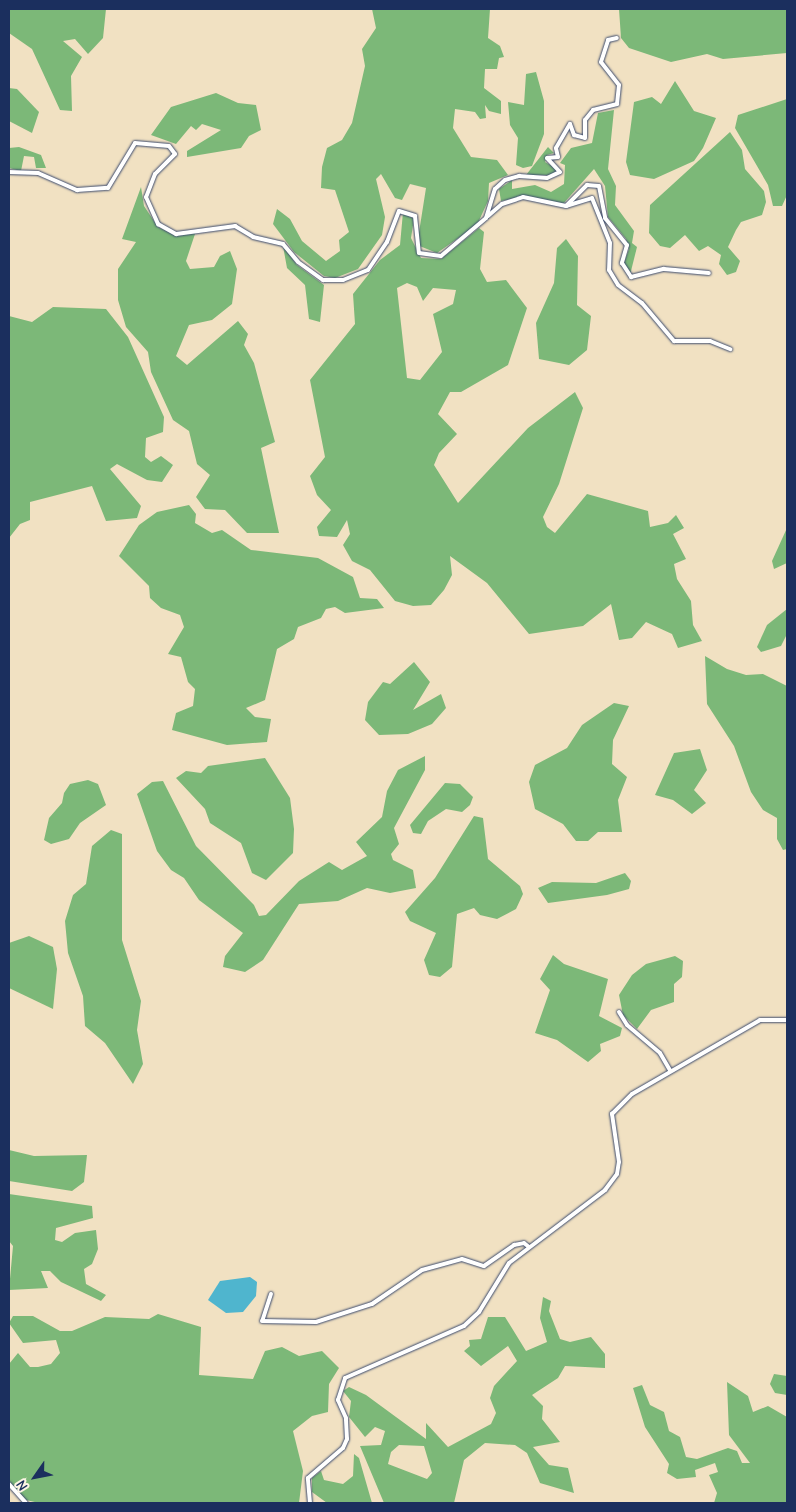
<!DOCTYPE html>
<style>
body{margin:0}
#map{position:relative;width:796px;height:1512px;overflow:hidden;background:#f1e1c2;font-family:"Comic Neue",sans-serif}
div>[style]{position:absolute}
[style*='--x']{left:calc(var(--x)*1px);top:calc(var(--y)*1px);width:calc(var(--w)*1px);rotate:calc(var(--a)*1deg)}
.forest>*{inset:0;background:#7cb878}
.water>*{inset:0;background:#4fb5ce}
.roads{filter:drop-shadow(0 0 1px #3b4a6d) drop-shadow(0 0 1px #3b4a6d)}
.minor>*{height:4px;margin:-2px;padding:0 2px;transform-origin:2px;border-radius:2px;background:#fff}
span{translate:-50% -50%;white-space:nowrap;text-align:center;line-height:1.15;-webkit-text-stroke:4.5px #fcf5e5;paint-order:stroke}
.frame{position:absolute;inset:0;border:10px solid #1b2f5e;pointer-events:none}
.north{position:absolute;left:10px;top:1452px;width:50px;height:50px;-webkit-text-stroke:4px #fcf5e5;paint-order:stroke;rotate:237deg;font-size:14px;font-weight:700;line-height:20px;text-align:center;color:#1b2f5e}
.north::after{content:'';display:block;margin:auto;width:18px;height:22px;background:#1b2f5e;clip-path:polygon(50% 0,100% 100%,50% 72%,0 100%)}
</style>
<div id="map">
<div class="forest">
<div style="clip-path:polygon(9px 9px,106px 9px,103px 38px,88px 54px,75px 39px,63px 41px,82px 57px,71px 76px,72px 111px,60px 110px,32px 49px,9px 33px)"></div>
<div style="clip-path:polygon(372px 9px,490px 9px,488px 38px,500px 46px,504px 57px,499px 58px,497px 69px,485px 69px,484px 88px,501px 101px,501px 114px,489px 111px,485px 105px,486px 118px,480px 119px,475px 112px,455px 109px,453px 128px,471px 157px,497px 160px,508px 175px,489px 183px,488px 201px,477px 225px,437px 253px,417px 245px,426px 188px,410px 184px,402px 200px,395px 198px,381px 174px,376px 179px,385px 217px,382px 235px,358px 269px,335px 278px,324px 276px,294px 252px,273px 224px,277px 209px,290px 219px,302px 241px,326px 261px,340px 251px,339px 240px,349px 232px,335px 190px,321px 188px,322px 167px,327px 148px,342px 140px,352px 123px,365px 66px,362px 49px,376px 28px)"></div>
<div style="clip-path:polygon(619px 9px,787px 9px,787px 53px,723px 59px,707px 54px,671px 62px,629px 48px,621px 38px)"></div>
<div style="clip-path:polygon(536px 72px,544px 101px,544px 134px,532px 166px,523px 168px,516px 165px,518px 138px,510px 125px,508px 102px,524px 105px,526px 74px)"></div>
<div style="clip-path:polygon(675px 81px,694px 111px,716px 118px,703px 148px,694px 161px,654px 179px,630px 175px,626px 162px,634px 102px,652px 97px,661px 104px)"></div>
<div style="clip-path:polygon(9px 88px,17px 89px,39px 112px,32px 133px,9px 121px)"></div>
<div style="clip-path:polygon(216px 93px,238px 103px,256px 105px,261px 130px,249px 136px,241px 148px,187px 157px,187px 151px,221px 130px,202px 124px,196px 130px,191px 126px,176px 144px,151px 135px,171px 107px)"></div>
<div style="clip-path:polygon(787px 99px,787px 195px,782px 206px,773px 206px,768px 185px,735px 128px,738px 115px)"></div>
<div style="clip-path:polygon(614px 110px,608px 169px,616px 186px,615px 205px,634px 231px,632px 243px,637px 247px,630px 275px,624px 263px,629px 249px,626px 239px,608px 217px,605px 186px,594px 169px,563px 204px,525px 196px,501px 201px,499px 189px,512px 180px,512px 189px,535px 185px,551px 192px,564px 184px,565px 165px,560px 163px,571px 148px,592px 143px,598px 113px)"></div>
<div style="clip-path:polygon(730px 132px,742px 150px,745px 169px,764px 191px,766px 202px,762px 215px,741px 222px,736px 230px,728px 247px,740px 261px,736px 272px,727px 275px,719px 264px,721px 255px,708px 246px,699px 251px,685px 235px,670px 248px,660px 246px,649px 233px,650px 205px)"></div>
<div style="clip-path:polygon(19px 147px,41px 155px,46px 168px,36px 168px,34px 157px,24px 156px,21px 171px,9px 168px,9px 148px)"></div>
<div style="clip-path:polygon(548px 147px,554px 153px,547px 155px,545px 162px,559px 170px,554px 175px,526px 175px)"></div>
<div style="clip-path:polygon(141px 187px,144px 206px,158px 227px,177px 236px,196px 231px,186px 261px,190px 269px,214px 267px,220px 256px,230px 251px,237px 269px,232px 304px,212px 320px,189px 325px,176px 356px,187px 365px,238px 321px,248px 334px,244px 345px,254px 363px,275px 442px,261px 448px,279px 533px,247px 533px,225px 510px,205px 509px,196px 497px,210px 475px,197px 464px,189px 431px,173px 420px,151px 372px,148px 352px,126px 327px,118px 300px,118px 269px,136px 242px,122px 239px)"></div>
<div style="clip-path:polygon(evenodd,403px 212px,414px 219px,411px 238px,421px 258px,441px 259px,479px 228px,484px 232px,480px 269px,487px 282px,506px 280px,527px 308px,508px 365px,461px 392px,450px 392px,438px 414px,457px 434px,439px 453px,434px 465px,458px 503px,528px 428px,575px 392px,583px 408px,559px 484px,543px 517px,547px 527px,555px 533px,587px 494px,648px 511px,650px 527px,668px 523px,676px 515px,684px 528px,673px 534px,686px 559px,674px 564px,677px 579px,691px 601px,693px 625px,702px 641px,678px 648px,672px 634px,646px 622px,632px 638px,619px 640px,611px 604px,583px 626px,529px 634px,487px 583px,450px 556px,452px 575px,444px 590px,431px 605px,413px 606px,395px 601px,370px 570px,352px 561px,343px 545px,350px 534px,347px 520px,337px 537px,319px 536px,317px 527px,331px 510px,317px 495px,310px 476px,325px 457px,310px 380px,355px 324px,353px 294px,380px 260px,400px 245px,403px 212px,407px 283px,417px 287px,423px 301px,433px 288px,456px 290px,453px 304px,433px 314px,442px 352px,420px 380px,407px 378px,397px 288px,407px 283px)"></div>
<div style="clip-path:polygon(566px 239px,578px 256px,577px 305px,591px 316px,587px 350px,569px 365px,539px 359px,536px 323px,554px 283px,557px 248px)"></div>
<div style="clip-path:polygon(283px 246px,297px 265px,324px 285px,320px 322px,309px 319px,305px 285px,287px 268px)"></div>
<div style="clip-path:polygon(53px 307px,106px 309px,128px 337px,164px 417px,163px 432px,146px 438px,145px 457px,151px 462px,161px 456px,173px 465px,162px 482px,147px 480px,117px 464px,110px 469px,141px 506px,137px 518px,106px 521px,92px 486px,30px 502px,30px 520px,20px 524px,9px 538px,9px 316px,32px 322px)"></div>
<div style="clip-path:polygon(189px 505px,196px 514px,195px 523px,212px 533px,222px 530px,251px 550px,318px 558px,353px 577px,360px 598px,377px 599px,384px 608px,345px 613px,335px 607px,326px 609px,321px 618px,298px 627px,294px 639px,277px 649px,265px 700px,246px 708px,255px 717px,271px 719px,267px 742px,227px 745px,172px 730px,176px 713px,193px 706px,195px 689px,188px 682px,181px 657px,168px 654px,184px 627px,180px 615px,161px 608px,150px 598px,149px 586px,119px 556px,139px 525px,157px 512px)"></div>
<div style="clip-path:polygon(787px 528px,787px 563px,774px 569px,772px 561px)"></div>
<div style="clip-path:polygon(787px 609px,787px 634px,781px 646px,761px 652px,757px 647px,767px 625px)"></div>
<div style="clip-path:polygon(705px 656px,727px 669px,746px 675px,763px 674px,787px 686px,787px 849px,783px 850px,777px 839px,777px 818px,763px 810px,751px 792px,734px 746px,707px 704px)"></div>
<div style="clip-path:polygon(414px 662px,430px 682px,413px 710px,441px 694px,446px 708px,432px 724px,408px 734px,379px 735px,365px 720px,368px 702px,383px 682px,390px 684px)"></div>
<div style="clip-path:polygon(614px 703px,629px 706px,613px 740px,612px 764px,627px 777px,618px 800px,622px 832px,598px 832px,588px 841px,576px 841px,563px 824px,535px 809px,529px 782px,535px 765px,567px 748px,582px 725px)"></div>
<div style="clip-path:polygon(700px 749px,707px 770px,694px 790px,706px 803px,692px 814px,673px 800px,655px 795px,674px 753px)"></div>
<div style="clip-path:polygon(425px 756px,425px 770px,394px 828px,399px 844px,391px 854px,393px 860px,413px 870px,416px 888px,390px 893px,367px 888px,338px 901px,299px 904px,263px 960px,245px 972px,223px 967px,225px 956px,243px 933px,199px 900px,184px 878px,171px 870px,157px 851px,137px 794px,152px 782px,163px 781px,196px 846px,254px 905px,259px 916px,266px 915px,299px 881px,329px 862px,342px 870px,367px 856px,356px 842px,382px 817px,387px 791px,398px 770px)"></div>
<div style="clip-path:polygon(265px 758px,290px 798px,294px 829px,293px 853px,266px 880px,252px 873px,241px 843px,210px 823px,205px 809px,176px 778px,186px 771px,201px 773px,208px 766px)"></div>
<div style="clip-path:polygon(88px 780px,98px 784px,106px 805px,80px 823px,69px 839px,51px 844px,44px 840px,49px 818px,62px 803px,64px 793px,70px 784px)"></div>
<div style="clip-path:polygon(445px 783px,460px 784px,473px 797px,470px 805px,462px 812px,446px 809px,428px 821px,421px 834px,413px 833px,410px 825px)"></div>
<div style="clip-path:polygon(474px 816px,483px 818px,488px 859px,520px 886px,523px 894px,516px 909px,497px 919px,480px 915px,474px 908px,457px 914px,452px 967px,440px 977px,429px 975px,424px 960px,436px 933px,410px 921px,405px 912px,435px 878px)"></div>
<div style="clip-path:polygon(111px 830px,122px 834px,122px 940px,141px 1001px,137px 1030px,143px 1064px,133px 1084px,105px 1043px,85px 1026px,83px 996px,68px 953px,65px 921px,73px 895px,86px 884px,92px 846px)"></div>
<div style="clip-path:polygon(625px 873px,631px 881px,629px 889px,607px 895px,548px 903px,538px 888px,552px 882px,596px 883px)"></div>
<div style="clip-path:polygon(29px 936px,53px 947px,57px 969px,53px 1009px,9px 988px,9px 943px)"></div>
<div style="clip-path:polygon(553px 955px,564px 964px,608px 979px,599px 1016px,622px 1028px,620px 1036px,600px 1044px,601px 1051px,588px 1062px,557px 1040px,535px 1033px,550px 990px,540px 979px)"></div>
<div style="clip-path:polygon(675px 956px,683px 961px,682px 977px,674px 984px,674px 1002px,651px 1010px,637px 1029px,623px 1015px,619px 995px,632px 975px,646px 964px)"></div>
<div style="clip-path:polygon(9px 1150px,34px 1156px,87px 1155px,84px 1182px,72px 1191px,9px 1181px)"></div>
<div style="clip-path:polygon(9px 1194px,92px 1206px,93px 1218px,56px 1228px,55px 1240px,62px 1242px,75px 1233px,96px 1230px,98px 1249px,92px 1264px,84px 1269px,86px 1284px,106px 1295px,101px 1301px,61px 1282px,50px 1271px,41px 1271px,48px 1288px,9px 1290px,13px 1246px,9px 1241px)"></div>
<div style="clip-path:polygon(evenodd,543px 1297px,551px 1301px,549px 1311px,560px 1339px,570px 1342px,591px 1337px,605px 1354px,605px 1368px,565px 1366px,558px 1378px,532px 1395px,543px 1406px,542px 1419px,560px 1442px,533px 1447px,549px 1465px,568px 1468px,574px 1493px,540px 1483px,527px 1453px,515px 1445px,485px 1443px,464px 1460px,454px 1503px,384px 1503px,360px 1446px,381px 1445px,385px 1431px,375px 1427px,365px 1437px,349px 1417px,351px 1401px,343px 1391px,349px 1387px,366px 1395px,426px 1439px,426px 1423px,448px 1447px,491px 1424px,496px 1413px,490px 1398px,494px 1386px,517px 1361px,508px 1346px,481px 1366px,464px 1351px,470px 1346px,469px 1340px,481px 1339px,488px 1317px,505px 1317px,526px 1351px,547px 1342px,540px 1318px,543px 1297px,399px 1445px,424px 1446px,432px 1473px,427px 1479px,388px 1464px,391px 1452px,399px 1445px)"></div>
<div style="clip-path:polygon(158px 1314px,201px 1327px,199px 1375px,253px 1379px,265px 1351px,282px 1347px,299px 1356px,322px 1351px,339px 1368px,329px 1384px,328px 1412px,312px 1416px,293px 1431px,303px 1471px,299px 1503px,39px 1503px,22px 1499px,9px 1485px,9px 1364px,18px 1353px,30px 1367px,38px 1367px,51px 1364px,60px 1353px,56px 1340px,23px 1343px,9px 1323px,13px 1316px,33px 1316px,60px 1331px,72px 1331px,105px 1317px,149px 1319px)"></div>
<div style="clip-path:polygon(774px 1374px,787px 1376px,787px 1395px,775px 1393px,770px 1384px)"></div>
<div style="clip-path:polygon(727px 1382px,748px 1396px,753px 1412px,768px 1406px,787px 1417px,787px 1503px,714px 1503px,717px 1493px,709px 1475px,718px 1472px,715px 1463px,695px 1470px,696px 1477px,677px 1479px,667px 1473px,669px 1464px,645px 1427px,633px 1388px,642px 1385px,650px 1405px,664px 1412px,669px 1431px,680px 1437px,686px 1457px,697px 1459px,728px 1448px,737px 1451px,742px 1463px,750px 1463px,729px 1435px)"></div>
<div style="clip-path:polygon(354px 1454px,359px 1458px,372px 1503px,327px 1503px,312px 1492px,312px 1478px,321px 1471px,324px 1480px,343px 1484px,353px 1476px)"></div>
</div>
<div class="water">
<div style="clip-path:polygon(250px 1277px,257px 1282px,256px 1296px,243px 1312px,226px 1313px,208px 1300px,220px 1281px)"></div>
</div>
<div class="roads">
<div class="minor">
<div style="--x:9;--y:172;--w:29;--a:2"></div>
<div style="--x:38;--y:173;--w:43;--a:23.6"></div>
<div style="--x:77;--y:190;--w:31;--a:-4"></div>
<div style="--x:108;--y:188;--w:52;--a:-59"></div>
<div style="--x:135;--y:143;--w:34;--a:5"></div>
<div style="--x:169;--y:146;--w:10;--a:53"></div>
<div style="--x:175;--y:154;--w:28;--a:135"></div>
<div style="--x:155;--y:174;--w:25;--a:111"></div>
<div style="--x:146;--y:197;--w:30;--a:66"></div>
<div style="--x:158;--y:224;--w:21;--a:29"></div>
<div style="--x:176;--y:234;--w:60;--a:-7.7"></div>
<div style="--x:235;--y:226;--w:21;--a:31"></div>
<div style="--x:253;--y:237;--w:31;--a:13"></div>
<div style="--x:283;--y:244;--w:23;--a:50"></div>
<div style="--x:298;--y:262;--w:31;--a:36"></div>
<div style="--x:323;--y:280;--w:20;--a:0"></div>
<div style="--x:343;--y:280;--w:27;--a:-22"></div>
<div style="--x:368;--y:270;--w:34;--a:-56"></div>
<div style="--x:387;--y:242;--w:33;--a:-69"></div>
<div style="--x:399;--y:211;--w:17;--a:17"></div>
<div style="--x:415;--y:216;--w:37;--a:84"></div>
<div style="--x:419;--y:253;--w:22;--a:8"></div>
<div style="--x:441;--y:256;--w:59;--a:-40.2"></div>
<div style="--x:486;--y:218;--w:30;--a:-73"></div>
<div style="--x:495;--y:189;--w:13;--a:-42"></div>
<div style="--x:505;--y:180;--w:15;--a:-16"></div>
<div style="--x:519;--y:176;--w:28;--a:4"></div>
<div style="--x:547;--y:178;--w:14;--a:-25"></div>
<div style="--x:560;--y:172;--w:19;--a:-133"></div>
<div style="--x:547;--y:158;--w:11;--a:-5"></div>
<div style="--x:558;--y:157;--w:9;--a:-103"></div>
<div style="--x:556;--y:148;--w:28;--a:-60"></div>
<div style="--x:570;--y:124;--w:12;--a:70"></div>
<div style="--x:574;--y:135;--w:11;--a:15"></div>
<div style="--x:585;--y:138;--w:18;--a:-90"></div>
<div style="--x:585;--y:120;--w:13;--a:-51"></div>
<div style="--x:593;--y:110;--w:25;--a:-14"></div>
<div style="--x:617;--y:104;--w:19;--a:-84"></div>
<div style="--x:619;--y:85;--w:29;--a:-128"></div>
<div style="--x:601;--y:62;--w:23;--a:-72"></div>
<div style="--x:608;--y:40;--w:9;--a:-13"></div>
<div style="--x:566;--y:206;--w:30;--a:-45"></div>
<div style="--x:587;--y:185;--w:12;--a:5"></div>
<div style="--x:599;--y:186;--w:33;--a:79"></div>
<div style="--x:605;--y:218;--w:35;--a:51"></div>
<div style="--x:627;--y:245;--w:19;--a:106"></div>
<div style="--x:622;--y:263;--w:17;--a:57"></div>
<div style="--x:631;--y:277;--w:34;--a:-14"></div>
<div style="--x:664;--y:269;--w:45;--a:5.1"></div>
<div style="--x:488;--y:216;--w:18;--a:-41"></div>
<div style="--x:502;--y:204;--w:22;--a:-18"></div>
<div style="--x:523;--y:197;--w:44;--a:11.8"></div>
<div style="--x:566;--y:206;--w:27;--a:-17"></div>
<div style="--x:592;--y:198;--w:48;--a:68.2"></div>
<div style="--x:610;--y:243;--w:27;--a:92"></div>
<div style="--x:609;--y:270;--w:17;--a:59"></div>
<div style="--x:618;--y:285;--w:30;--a:37"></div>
<div style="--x:642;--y:303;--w:50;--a:49.9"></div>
<div style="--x:674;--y:341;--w:36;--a:0"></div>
<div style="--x:710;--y:341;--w:22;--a:22"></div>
<div style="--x:619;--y:1012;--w:15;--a:58"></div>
<div style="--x:627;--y:1025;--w:43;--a:40.3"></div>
<div style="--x:660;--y:1053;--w:20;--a:60"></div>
<div style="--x:271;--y:1294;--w:28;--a:108"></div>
<div style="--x:262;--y:1321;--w:54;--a:1.1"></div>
<div style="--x:316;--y:1322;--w:59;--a:-17.8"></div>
<div style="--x:372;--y:1304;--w:60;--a:-34.2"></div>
<div style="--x:422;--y:1270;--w:41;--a:-15.4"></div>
<div style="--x:462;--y:1259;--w:23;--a:18"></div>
<div style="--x:484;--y:1266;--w:37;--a:-35"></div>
<div style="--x:514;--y:1245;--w:10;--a:-11"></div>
<div style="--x:524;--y:1243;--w:6;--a:39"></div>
<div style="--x:9;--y:1484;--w:25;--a:48"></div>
<div style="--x:310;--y:1503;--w:25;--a:-95"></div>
<div style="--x:308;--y:1478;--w:46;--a:-40.6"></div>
<div style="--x:343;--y:1448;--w:10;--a:-66"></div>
<div style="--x:347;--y:1439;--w:21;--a:-93"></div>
<div style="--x:346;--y:1418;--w:20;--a:-114"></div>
<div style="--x:338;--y:1400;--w:23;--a:-72"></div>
<div style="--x:345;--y:1378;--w:130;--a:-23.6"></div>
<div style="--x:464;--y:1326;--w:21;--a:-43"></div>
<div style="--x:479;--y:1312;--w:57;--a:-58.5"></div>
<div style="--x:509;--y:1263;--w:121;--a:-37.2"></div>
<div style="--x:605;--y:1190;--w:20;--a:-53"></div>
<div style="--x:617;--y:1174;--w:12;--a:-81"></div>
<div style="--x:619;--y:1162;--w:49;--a:-98.3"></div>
<div style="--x:612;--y:1114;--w:28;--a:-45"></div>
<div style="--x:632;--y:1094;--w:148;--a:-30"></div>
<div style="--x:760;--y:1020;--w:27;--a:0"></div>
</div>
</div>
<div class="frame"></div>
<div class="north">N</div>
</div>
